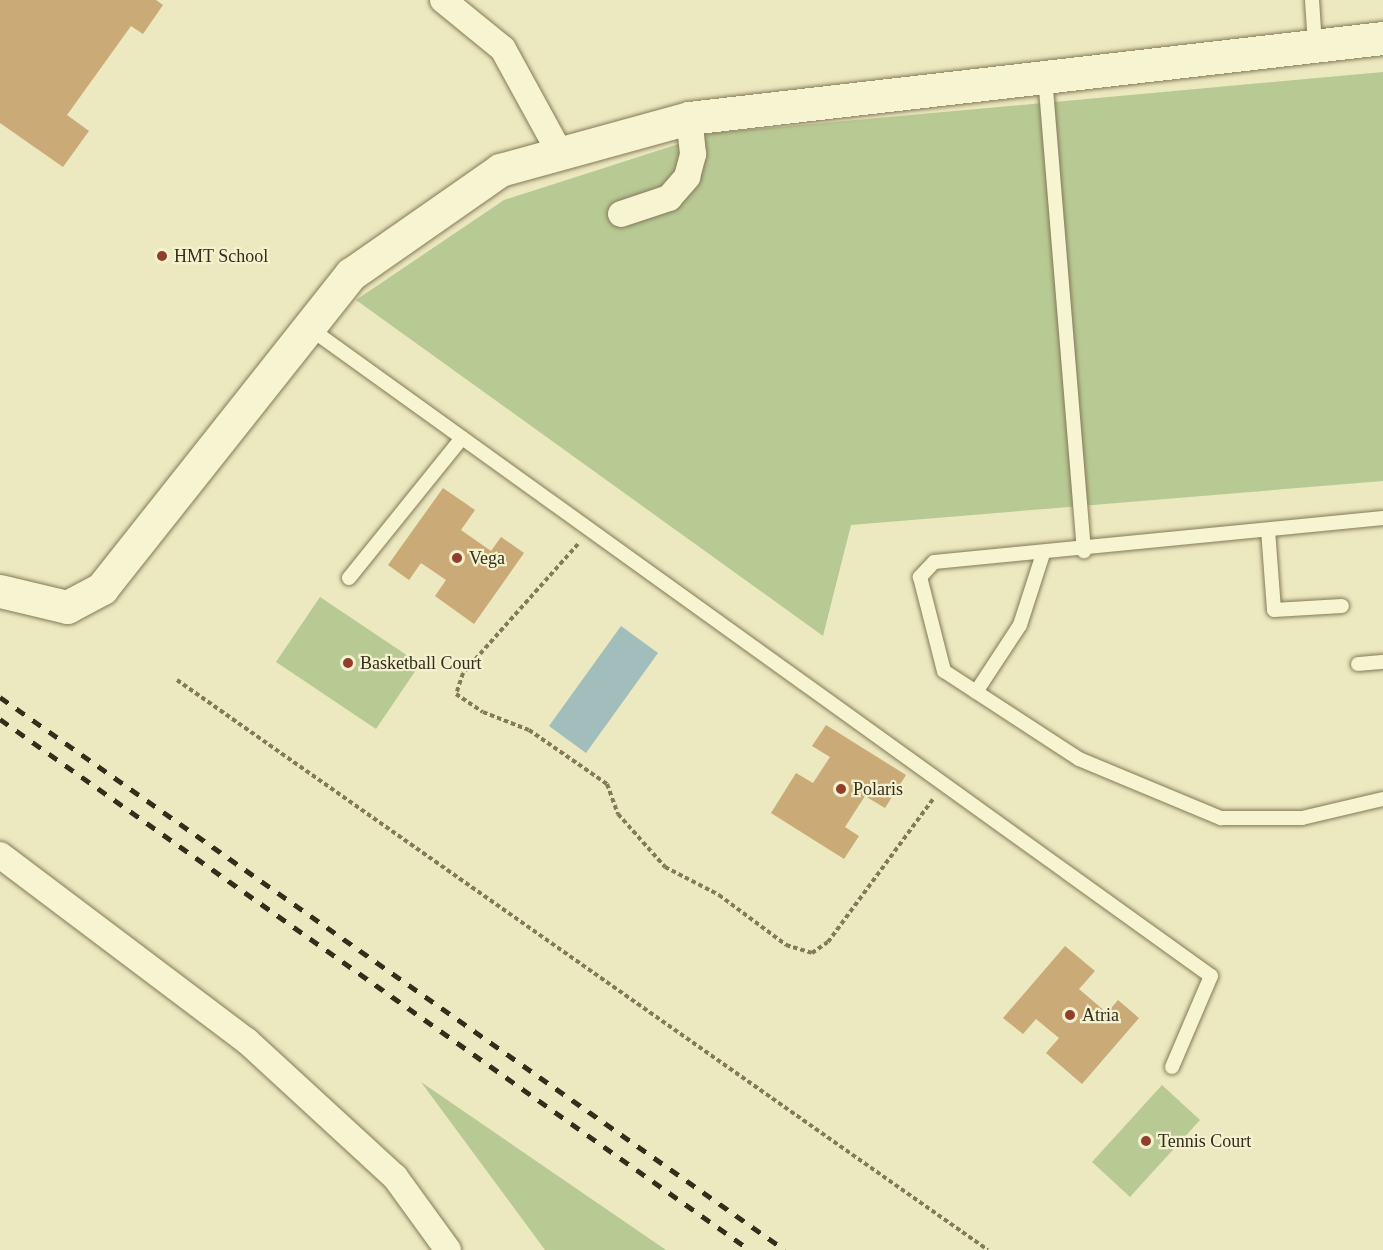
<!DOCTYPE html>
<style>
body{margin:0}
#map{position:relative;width:1383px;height:1250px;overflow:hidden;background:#ece8bf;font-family:Georgia,serif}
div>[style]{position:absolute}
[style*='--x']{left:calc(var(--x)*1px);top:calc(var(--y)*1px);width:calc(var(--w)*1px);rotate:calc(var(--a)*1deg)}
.green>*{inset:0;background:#b8ca94}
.water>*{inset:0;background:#a2bebc}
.building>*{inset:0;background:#caaa76}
.path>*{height:4px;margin-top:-2px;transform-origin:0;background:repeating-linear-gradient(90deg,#847958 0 4.5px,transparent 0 7.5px)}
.roads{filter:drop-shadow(0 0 2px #847958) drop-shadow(0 0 2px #847958)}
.lane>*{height:14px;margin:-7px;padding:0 7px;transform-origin:7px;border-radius:7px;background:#f7f4d2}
.street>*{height:26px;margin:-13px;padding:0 13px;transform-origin:13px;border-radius:13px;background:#f7f4d2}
.secondary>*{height:33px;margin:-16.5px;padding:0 16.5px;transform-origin:16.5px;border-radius:16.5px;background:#f7f4d2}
.rail>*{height:4.5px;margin-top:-2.25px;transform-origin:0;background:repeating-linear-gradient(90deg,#342d1c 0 10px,transparent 0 20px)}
.dots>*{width:16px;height:16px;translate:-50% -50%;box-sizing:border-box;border:3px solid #f4f1cf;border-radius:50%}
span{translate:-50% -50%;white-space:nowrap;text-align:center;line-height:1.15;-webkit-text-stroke:4.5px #f4f1cf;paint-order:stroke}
.poi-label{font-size:18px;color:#342d1c}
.left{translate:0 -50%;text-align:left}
</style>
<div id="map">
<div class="green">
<div style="clip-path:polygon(1383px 72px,1383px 481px,851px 525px,823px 636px,356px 300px,504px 200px,713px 133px)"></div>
<div style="clip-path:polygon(320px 597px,420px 664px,376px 729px,276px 662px)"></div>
<div style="clip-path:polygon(421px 1082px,666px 1250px,545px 1250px)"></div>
<div style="clip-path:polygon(1162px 1085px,1200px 1120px,1130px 1197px,1092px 1162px)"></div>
</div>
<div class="water">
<div style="clip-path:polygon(621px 626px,658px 653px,586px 753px,549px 726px)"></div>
</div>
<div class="building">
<div style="clip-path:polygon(0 0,156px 0,163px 5px,143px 34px,131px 26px,67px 115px,89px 131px,63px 167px,0 123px)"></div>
<div style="clip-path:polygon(443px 488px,475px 510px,461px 530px,491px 551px,501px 537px,524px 553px,474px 624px,435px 596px,446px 580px,421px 563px,409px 580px,388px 565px)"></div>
<div style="clip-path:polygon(826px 725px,906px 775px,885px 808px,865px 796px,845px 827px,859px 836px,844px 859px,771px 813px,796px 773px,813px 783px,830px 757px,812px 746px)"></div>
<div style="clip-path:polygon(1065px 946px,1095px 971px,1079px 989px,1107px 1013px,1118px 1000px,1139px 1018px,1082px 1084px,1046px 1053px,1059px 1038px,1036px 1019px,1023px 1034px,1003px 1018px)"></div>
</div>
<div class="path">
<div style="--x:578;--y:544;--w:173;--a:131.7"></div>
<div style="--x:463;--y:673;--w:22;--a:108"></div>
<div style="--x:456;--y:694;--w:32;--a:34"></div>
<div style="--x:483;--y:712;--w:49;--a:21.4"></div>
<div style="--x:529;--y:730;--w:95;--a:34.7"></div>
<div style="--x:607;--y:784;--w:32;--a:70"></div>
<div style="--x:618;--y:814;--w:71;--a:48.4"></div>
<div style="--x:665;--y:867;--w:61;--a:27.4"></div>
<div style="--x:719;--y:895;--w:84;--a:36.7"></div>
<div style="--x:786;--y:945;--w:27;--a:17"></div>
<div style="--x:812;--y:953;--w:19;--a:-35"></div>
<div style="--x:828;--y:942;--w:177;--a:-53.7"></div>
<div style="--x:177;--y:680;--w:991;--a:35.1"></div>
</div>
<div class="roads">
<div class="lane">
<div style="--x:1312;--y:0;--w:45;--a:86.2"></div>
<div style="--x:1045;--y:77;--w:476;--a:85.3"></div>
<div style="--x:308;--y:327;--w:1112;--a:35.71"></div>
<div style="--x:1211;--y:976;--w:99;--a:113.2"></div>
<div style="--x:1383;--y:518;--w:451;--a:174.4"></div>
<div style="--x:934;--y:562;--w:21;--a:133"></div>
<div style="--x:920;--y:577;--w:97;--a:75.7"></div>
<div style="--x:944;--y:671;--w:161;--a:33.1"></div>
<div style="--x:1079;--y:759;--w:154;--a:22.6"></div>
<div style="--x:1221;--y:818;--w:81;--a:0"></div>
<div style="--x:1302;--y:818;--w:83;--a:-13.2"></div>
<div style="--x:1268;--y:530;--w:80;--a:85.7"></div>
<div style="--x:1274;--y:610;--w:68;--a:-3.4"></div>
<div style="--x:349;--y:578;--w:180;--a:-51.1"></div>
<div style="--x:1358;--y:664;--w:25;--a:-5"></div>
<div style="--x:976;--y:692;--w:80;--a:-56.7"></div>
<div style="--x:1020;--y:625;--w:75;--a:-72.1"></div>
</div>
<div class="street">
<div style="--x:443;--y:0;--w:77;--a:39.2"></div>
<div style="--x:503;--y:49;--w:119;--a:61.3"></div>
<div style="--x:621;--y:214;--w:51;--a:-18.4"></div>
<div style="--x:669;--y:198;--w:28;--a:-49"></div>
<div style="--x:687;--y:177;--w:24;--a:-75"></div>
<div style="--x:693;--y:154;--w:36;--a:-96"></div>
<div style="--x:0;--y:855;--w:309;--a:37"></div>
<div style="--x:247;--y:1041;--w:201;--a:42.6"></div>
<div style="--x:395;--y:1177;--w:90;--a:54"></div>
</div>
<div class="secondary">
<div style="--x:0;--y:591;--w:69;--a:13.4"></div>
<div style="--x:67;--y:607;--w:40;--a:-28"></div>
<div style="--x:102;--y:588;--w:401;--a:-51.6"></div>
<div style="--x:351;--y:274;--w:182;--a:-34.9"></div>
<div style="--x:500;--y:170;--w:196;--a:-15.4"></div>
<div style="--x:689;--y:118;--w:699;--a:-6.58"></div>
</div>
</div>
<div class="rail">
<div style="--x:0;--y:697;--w:960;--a:35.16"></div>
<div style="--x:0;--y:719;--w:919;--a:35.3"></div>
</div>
<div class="dots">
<div style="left:162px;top:256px;background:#913f2a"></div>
<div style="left:457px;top:558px;background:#913f2a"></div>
<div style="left:348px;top:663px;background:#913f2a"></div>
<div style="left:841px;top:789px;background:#913f2a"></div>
<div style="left:1070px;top:1015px;background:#913f2a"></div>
<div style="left:1146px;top:1141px;background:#913f2a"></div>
</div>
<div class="poi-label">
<span class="left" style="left:174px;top:256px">HMT School</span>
<span class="left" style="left:469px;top:558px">Vega</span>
<span class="left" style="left:360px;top:663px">Basketball Court</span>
<span class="left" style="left:853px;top:789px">Polaris</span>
<span class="left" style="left:1082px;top:1015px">Atria</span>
<span class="left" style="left:1158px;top:1141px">Tennis Court</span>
</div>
</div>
